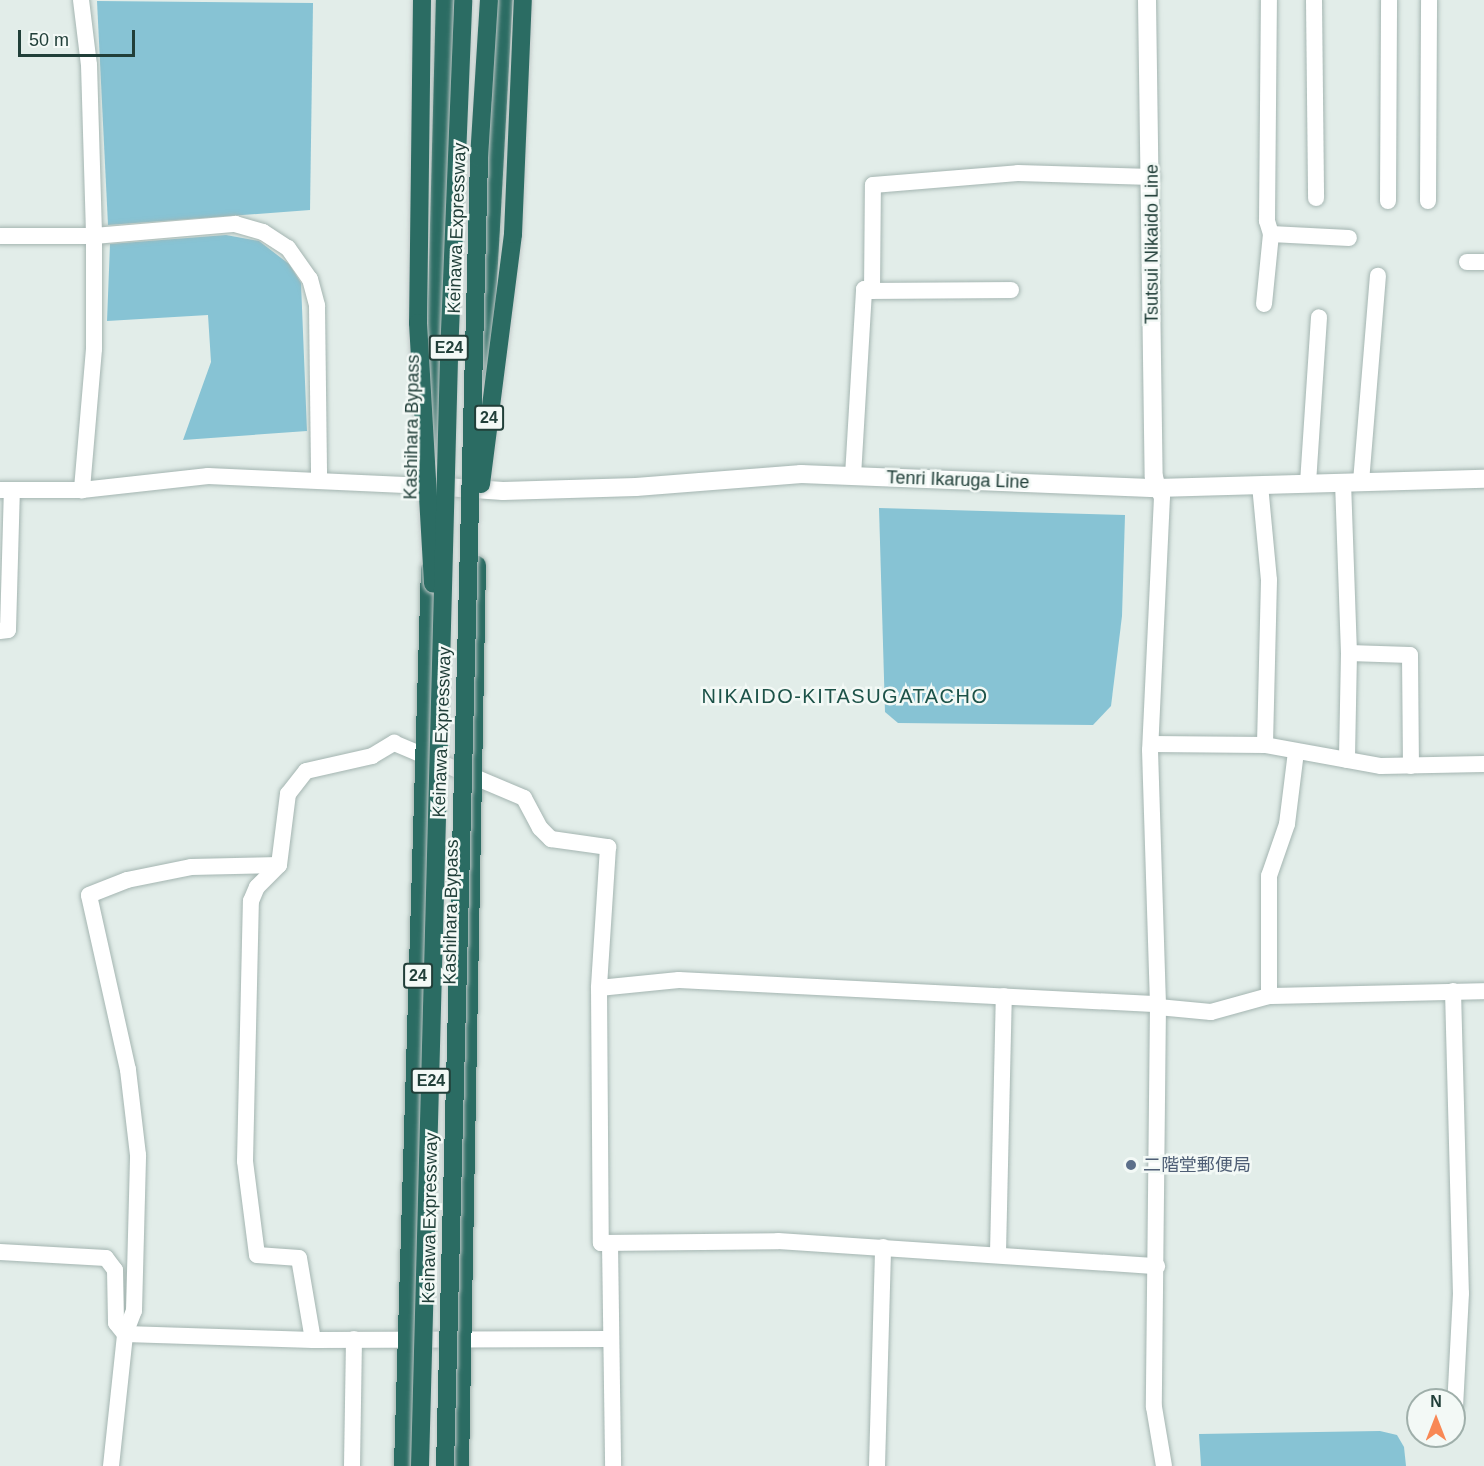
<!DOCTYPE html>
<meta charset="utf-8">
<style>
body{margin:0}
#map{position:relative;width:1484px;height:1466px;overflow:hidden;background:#e2ede9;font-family:Helvetica,"Noto Sans JP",sans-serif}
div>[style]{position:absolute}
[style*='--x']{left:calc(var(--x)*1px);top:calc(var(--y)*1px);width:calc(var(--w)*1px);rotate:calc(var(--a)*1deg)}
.water>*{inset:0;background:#87c3d4}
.roads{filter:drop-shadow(0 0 2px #a4b5b1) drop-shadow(0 0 2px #a4b5b1)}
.street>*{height:16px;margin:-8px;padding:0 8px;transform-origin:8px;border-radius:8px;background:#fff}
.secondary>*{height:18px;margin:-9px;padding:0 9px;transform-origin:9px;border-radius:9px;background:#fff}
.highway>*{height:18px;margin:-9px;padding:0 9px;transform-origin:9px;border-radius:9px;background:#2b6c63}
.bridges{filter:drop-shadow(0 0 2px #c1c9c8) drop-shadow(0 0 2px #c1c9c8)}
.highway-bridge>*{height:18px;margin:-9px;padding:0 9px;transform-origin:9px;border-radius:9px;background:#2b6c63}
.dots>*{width:16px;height:16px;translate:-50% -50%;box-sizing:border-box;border:3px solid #f3f9f6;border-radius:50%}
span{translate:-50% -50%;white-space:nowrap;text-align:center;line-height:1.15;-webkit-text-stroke:5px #f3f9f6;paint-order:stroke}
.shield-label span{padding:2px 4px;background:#f3f9f6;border:2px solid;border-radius:4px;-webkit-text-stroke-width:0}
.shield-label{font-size:16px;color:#213f39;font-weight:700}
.street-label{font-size:18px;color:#213f39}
.service-label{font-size:18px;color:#4e5e75}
.left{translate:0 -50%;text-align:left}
.neighbourhood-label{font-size:20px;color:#1c5248;letter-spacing:1.5px}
.north{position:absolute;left:1406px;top:1388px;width:60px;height:60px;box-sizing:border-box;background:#f3f9f6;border:2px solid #9fafaa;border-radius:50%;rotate:0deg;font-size:16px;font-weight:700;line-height:24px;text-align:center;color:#213f39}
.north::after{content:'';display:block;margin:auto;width:21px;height:27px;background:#f88855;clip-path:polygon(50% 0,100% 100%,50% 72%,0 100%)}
.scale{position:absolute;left:18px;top:30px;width:117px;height:27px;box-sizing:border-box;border:3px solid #213f39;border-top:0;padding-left:8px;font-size:18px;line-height:21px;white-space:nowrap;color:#213f39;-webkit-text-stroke:4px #f3f9f6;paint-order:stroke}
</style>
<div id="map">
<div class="water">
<div style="clip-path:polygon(97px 1px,313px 3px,310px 210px,108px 225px)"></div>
<div style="clip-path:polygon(226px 235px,259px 241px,289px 264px,301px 283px,307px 431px,183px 440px,211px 362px,208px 315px,107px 321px,110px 244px)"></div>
<div style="clip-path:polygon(879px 508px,1125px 515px,1122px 616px,1111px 706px,1093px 725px,898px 723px,885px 712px)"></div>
<div style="clip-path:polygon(1380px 1431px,1397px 1435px,1404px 1447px,1406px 1466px,1201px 1466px,1199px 1434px)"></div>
</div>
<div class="roads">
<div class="street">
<div style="--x:81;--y:0;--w:65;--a:83"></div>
<div style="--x:89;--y:65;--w:171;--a:88.3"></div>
<div style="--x:94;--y:236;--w:113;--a:90"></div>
<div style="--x:94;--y:349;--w:142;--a:94.9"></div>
<div style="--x:1314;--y:0;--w:198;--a:89.4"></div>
<div style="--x:1388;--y:201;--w:201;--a:-89.7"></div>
<div style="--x:1428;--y:201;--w:201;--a:-89.7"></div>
<div style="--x:1271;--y:234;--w:78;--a:2.9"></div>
<div style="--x:0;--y:236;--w:94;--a:0"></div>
<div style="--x:94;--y:236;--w:142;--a:-4.9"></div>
<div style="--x:235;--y:224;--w:29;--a:16"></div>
<div style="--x:263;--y:232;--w:30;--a:33"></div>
<div style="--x:288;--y:248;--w:38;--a:55"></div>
<div style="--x:310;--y:279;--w:28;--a:75"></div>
<div style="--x:317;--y:306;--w:174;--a:89.3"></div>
<div style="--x:1467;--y:262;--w:17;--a:0"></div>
<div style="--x:872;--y:291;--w:139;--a:-0.4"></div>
<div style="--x:1264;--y:304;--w:70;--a:-84.3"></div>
<div style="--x:1271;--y:234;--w:14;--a:-107"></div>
<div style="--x:1267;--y:221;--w:221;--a:-89.5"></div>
<div style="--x:853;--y:476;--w:187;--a:-86.6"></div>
<div style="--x:864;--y:289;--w:8;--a:14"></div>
<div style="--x:872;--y:291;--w:106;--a:-89.5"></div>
<div style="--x:873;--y:185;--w:145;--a:-4.7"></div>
<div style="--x:1018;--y:173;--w:134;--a:1.7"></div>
<div style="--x:1343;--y:482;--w:171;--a:88"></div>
<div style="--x:1349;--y:653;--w:107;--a:91.1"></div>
<div style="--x:1361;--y:482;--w:207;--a:-85.3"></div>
<div style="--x:1308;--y:483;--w:166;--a:-86.2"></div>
<div style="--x:1260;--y:485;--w:95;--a:84.6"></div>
<div style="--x:1269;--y:580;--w:165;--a:91.4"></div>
<div style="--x:1157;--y:488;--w:10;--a:61"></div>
<div style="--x:1162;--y:497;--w:253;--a:92.7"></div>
<div style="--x:1150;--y:750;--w:254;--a:88.2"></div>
<div style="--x:1158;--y:1004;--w:403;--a:90.6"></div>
<div style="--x:1154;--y:1407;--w:60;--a:80.4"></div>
<div style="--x:0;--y:490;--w:82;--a:0"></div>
<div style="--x:82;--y:490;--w:127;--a:-6.3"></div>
<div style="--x:208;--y:476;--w:224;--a:2.6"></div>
<div style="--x:0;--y:631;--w:8;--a:-7"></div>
<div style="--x:8;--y:630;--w:139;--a:-88.4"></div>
<div style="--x:1349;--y:653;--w:61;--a:1.9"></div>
<div style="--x:1410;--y:655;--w:111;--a:89.5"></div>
<div style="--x:1151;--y:744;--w:114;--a:0.5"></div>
<div style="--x:1265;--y:745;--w:118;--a:10.3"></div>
<div style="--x:1381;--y:766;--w:103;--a:-1.1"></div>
<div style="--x:599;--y:988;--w:80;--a:-5.7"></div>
<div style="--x:679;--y:980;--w:480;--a:2.9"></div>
<div style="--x:1453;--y:991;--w:302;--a:88.5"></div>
<div style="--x:1461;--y:1293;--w:113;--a:93"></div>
<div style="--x:1269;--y:996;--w:120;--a:-90"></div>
<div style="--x:1269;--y:876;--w:55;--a:-70.9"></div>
<div style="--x:1287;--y:824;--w:73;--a:-82.9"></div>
<div style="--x:1158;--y:1007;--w:53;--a:5.4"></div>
<div style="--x:1211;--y:1012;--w:60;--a:-15.4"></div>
<div style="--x:1269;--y:996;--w:215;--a:-1.3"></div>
<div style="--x:610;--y:1243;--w:223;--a:89.2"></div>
<div style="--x:0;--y:1252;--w:106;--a:3.2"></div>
<div style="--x:106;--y:1258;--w:15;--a:53"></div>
<div style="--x:115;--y:1270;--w:53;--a:88.9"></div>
<div style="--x:116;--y:1323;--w:14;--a:51"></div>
<div style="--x:125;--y:1334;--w:188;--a:1.8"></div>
<div style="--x:313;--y:1340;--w:298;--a:-0.2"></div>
<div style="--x:998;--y:1253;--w:257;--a:-88.7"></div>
<div style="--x:313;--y:1340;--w:83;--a:-99.7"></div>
<div style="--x:299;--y:1258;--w:42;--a:-175.9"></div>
<div style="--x:257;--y:1255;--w:95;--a:-97.3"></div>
<div style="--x:245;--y:1161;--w:260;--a:-88.7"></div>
<div style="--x:251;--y:901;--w:15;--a:-67"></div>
<div style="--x:257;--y:887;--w:31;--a:-45"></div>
<div style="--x:279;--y:865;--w:72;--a:-82.8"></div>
<div style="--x:288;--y:794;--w:29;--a:-52"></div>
<div style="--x:306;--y:771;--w:68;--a:-12.8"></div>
<div style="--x:372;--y:756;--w:26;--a:-31"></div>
<div style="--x:394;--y:743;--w:141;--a:22.9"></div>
<div style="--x:524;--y:798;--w:34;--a:62"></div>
<div style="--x:540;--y:828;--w:16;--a:45"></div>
<div style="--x:551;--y:839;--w:58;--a:8"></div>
<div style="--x:608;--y:847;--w:141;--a:93.7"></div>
<div style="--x:599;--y:988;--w:255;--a:89.6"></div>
<div style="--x:601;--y:1243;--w:177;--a:-0.6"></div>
<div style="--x:778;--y:1241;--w:380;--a:3.8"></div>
<div style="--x:111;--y:1466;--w:133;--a:-83.9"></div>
<div style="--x:125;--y:1334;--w:25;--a:-69"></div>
<div style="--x:134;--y:1311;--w:156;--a:-88.5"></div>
<div style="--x:138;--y:1155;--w:86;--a:-96.7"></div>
<div style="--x:128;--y:1070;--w:179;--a:-102.6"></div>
<div style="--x:89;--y:895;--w:41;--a:-21.5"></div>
<div style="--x:127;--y:880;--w:65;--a:-11.5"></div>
<div style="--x:191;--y:867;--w:88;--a:-1.3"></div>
<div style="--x:352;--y:1466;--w:127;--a:-89.1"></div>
<div style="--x:877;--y:1466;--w:219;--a:-88.4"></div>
</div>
<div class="secondary">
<div style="--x:1147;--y:0;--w:477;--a:89.2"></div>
<div style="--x:1154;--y:477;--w:11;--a:75"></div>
<div style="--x:432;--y:486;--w:71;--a:4"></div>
<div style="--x:503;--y:491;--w:133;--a:-1.7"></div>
<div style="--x:636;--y:487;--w:166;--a:-4.5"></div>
<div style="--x:801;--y:474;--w:356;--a:2.3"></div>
<div style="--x:1157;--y:488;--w:327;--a:-1.6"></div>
</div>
<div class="highway">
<div style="--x:482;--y:388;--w:389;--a:-86.8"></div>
<div style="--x:433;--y:454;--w:454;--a:-88.5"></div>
<div style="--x:403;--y:1466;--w:897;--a:-88.28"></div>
<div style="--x:460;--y:1466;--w:901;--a:-88.92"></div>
</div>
</div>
<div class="bridges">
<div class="highway-bridge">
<div style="--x:422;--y:0;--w:323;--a:90.7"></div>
<div style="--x:418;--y:323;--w:261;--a:86.7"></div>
<div style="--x:481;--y:484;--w:252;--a:-82.7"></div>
<div style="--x:513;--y:234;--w:234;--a:-87.6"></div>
<div style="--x:420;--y:1466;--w:1110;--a:-88.5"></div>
<div style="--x:449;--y:356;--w:356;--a:-87.7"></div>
<div style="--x:445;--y:1466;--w:1308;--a:-88.51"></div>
<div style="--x:479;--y:158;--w:158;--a:-86.4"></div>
</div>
</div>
<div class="dots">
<div style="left:1131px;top:1165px;background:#5c6f8a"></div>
</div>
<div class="shield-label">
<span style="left:449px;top:348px">E24</span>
<span style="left:489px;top:418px">24</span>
<span style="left:418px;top:976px">24</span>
<span style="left:431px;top:1081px">E24</span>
</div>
<div class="street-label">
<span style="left:457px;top:228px;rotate:-88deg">Keinawa Expressway</span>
<span style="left:1152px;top:244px;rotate:-90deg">Tsutsui Nikaido Line</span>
<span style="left:412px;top:427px;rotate:-89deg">Kashihara Bypass</span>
<span style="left:958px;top:480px;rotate:2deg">Tenri Ikaruga Line</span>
<span style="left:442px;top:732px;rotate:-88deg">Keinawa Expressway</span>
<span style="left:451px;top:912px;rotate:-89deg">Kashihara Bypass</span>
<span style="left:430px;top:1218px;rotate:-89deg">Keinawa Expressway</span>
</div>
<div class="service-label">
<span class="left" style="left:1143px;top:1165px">二階堂郵便局</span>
</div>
<div class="neighbourhood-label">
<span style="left:845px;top:696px">NIKAIDO-KITASUGATACHO</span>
</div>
<div class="north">N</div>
<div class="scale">50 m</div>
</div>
